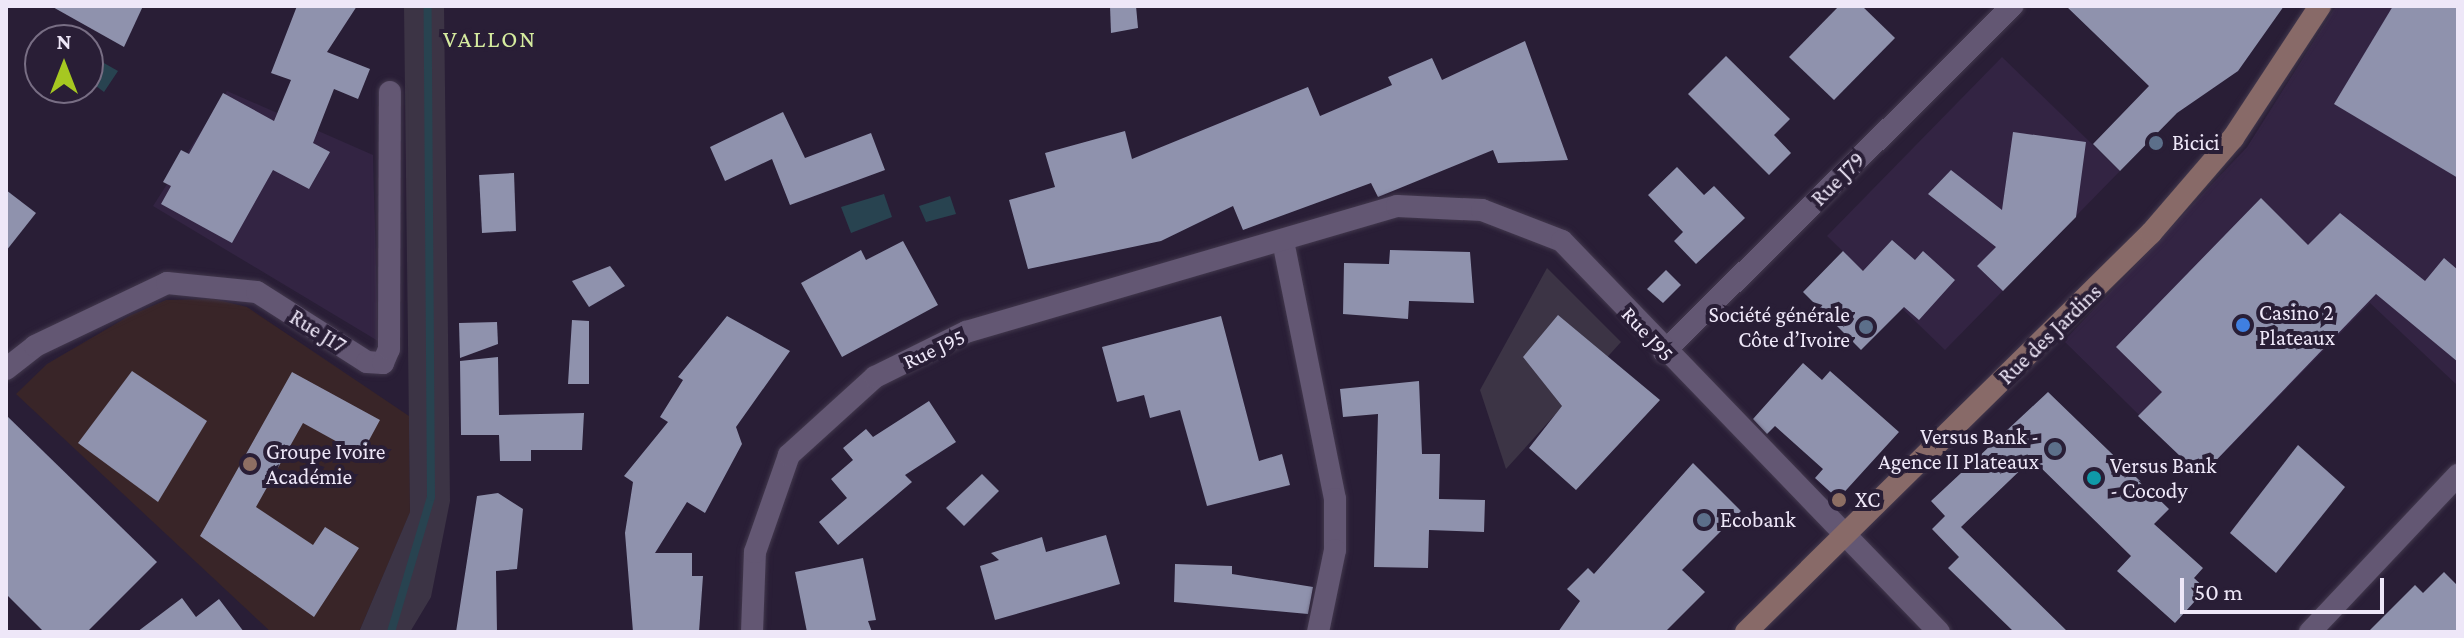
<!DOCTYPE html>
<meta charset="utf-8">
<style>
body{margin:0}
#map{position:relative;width:2464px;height:638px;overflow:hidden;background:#291e36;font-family:"Crimson Pro",serif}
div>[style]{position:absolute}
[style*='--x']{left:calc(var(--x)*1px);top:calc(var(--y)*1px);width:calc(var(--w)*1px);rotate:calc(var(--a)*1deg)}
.built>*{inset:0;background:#332443}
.education>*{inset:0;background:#392528}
.green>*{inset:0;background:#3c3445}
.water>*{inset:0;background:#284350}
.stream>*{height:8px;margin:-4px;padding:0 4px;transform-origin:4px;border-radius:4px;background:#284350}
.building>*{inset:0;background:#8f92ad}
.roads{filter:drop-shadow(0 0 2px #42384d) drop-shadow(0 0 2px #42384d)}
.minor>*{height:22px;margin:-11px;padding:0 11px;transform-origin:11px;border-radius:11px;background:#635773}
.secondary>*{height:22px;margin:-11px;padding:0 11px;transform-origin:11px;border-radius:11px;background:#886a68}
.dots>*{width:22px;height:22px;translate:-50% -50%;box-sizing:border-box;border:4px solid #291e36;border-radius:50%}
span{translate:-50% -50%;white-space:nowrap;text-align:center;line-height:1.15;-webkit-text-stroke:8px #291e36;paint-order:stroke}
.poi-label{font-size:22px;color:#eee7f8}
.left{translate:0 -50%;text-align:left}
.right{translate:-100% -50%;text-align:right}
.street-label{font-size:22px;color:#eee7f8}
.neighbourhood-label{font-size:24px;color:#d5eb9f;letter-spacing:2px}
.frame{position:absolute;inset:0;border:8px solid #eee7f8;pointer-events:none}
.north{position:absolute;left:24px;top:24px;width:80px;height:80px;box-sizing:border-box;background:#291e36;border:2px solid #786e84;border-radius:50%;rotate:0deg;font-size:22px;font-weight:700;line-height:32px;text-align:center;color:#eee7f8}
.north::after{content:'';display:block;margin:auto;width:28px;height:36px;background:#a6c821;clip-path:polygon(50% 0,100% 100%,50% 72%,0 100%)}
.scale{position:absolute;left:2180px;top:578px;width:204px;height:36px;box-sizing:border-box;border:4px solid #eee7f8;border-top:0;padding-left:10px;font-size:24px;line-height:28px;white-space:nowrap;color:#eee7f8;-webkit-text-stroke:6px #291e36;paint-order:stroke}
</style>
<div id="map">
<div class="built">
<div style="clip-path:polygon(2336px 6px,2458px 6px,2458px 386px,2370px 303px,2201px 476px,2064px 341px,2247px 147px)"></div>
<div style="clip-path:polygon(2002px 57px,2120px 171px,1945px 350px,1827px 236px)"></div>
<div style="clip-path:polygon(227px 91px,373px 155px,378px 341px,153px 206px)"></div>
</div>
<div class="education">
<div style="clip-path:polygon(214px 299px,247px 307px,409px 416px,410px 513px,359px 632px,271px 632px,16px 394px,47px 364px,129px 316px,166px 300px)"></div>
</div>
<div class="green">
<div style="clip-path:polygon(404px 6px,444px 6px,450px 501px,431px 597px,410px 632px,359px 632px,410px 512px)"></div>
<div style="clip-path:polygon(1547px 268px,1621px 342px,1506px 469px,1480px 390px)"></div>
</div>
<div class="water">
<div style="clip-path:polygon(88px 54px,118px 71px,104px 92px,88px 80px)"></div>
<div style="clip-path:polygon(884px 194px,892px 217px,851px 233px,841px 207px)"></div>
<div style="clip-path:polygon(950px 196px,956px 214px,926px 222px,919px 206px)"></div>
</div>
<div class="stream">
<div style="--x:391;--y:632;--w:141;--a:-73.5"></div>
<div style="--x:431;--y:497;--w:491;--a:-90.4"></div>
</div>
<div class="building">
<div style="clip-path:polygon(51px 6px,143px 6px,124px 47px)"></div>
<div style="clip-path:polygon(297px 6px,357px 6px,327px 52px,370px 69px,358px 99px,334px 89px,313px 143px,330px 152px,309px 189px,273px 170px,232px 243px,161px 204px,171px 186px,163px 182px,181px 150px,189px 154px,223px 93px,274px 121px,291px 80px,271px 73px)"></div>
<div style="clip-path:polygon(1110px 6px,1136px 6px,1138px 28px,1111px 33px)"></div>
<div style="clip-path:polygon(1839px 6px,1862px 6px,1895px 38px,1834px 100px,1789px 57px)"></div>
<div style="clip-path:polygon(2066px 6px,2284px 6px,2238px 71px,2177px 113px,2120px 171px,2093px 144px,2149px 86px)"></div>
<div style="clip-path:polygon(2393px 6px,2458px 6px,2458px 178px,2334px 104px)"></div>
<div style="clip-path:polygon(1525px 41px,1568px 160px,1498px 163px,1493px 150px,1378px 197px,1371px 183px,1243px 230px,1233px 206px,1161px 241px,1028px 269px,1009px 200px,1055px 187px,1045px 153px,1125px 131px,1132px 159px,1308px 87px,1320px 116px,1392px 85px,1388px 77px,1432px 58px,1442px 80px)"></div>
<div style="clip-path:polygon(1726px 56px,1790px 119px,1774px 135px,1791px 153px,1769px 175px,1688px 94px)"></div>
<div style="clip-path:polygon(783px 112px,805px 158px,871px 133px,885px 170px,790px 205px,772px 159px,725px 181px,710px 147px)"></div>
<div style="clip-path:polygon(2013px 132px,2086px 142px,2076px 217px,2003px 291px,1977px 266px,1996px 247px,1928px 194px,1951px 170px,2002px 210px)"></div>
<div style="clip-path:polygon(1677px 167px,1704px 195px,1714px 186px,1745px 218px,1696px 264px,1674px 241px,1683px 232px,1648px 195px)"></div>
<div style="clip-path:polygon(514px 173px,516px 231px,482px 233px,479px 175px)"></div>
<div style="clip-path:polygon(6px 190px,36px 213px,6px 251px)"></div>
<div style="clip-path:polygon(2261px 198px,2308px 245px,2340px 213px,2425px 281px,2444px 258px,2458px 270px,2458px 362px,2376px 294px,2201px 476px,2138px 416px,2162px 392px,2116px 347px)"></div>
<div style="clip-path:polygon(1892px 240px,1915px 260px,1923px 251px,1955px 280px,1919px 320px,1904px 307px,1861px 350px,1803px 292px,1843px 251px,1863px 271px)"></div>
<div style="clip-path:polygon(903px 241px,938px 305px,842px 357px,801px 283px,861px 250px,866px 260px)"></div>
<div style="clip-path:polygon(1390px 250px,1470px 252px,1474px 303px,1409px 301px,1408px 319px,1343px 314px,1344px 263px,1389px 264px)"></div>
<div style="clip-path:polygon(610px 266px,625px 286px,589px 307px,572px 281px)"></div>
<div style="clip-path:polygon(1666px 270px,1681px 285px,1663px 303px,1647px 289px)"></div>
<div style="clip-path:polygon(1558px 315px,1660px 400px,1576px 490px,1529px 448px,1562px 406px,1523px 357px)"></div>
<div style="clip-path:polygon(727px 316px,790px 351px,736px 427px,742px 444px,705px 513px,687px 502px,655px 553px,692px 553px,692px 576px,703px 576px,699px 632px,633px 632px,625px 533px,633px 482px,624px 476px,668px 422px,660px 417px,683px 380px,678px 377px)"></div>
<div style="clip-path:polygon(1221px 316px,1259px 461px,1282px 454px,1290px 485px,1207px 506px,1180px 410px,1150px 418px,1144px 395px,1117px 402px,1102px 347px)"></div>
<div style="clip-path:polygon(572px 320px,589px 321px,589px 384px,568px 384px)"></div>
<div style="clip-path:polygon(497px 322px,498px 344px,460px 358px,459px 323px)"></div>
<div style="clip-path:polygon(498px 357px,499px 415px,584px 413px,582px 450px,531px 450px,531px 461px,500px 461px,499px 435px,461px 435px,460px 361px)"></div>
<div style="clip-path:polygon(1803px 363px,1822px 380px,1830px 371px,1899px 432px,1838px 499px,1815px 478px,1823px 469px,1775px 426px,1767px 434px,1753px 419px)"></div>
<div style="clip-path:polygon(132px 371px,207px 421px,158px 502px,78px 443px)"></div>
<div style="clip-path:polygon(292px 372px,380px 420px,361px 455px,303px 423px,256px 507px,313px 545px,325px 527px,359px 548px,314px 617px,200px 536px)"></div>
<div style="clip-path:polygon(1419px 381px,1422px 454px,1440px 454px,1439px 499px,1485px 500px,1484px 532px,1429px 530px,1428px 568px,1374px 567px,1378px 414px,1343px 417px,1340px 389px)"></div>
<div style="clip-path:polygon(2048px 392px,2169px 509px,2154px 524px,2203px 568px,2194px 578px,2206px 589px,2175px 623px,2117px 571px,2131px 556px,2032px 459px,1961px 527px,2068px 632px,2014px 632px,1948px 568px,1959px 557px,1932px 529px,1945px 516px,1931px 501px)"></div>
<div style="clip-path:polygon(929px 401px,956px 442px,905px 475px,912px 482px,838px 545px,819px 522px,847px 498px,831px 479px,853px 460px,843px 448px,866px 429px,873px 437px)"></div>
<div style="clip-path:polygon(6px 415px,157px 562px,87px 632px,44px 632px,6px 594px)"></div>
<div style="clip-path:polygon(2298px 445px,2345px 487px,2276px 573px,2230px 533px)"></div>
<div style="clip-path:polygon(1693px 463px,1741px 511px,1682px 570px,1705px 592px,1665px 632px,1558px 632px,1580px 601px,1567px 589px,1588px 568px,1594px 574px)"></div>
<div style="clip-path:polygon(982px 474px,999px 491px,964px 526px,946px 508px)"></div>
<div style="clip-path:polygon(498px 493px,523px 509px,517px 569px,496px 571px,497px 632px,456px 632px,477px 496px)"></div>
<div style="clip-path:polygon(1106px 535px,1120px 584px,995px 620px,980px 566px,999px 560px,991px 553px,1042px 537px,1046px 552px)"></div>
<div style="clip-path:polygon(863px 558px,876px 620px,868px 621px,872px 632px,807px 632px,795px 572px)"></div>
<div style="clip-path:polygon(1175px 564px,1232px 566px,1232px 574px,1313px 587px,1308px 614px,1174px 602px)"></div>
<div style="clip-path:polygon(2444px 572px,2458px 586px,2458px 632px,2368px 632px,2415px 585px,2423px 593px)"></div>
<div style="clip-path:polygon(182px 598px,196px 617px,219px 599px,244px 632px,137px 632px)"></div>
</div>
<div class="roads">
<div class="minor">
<div style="--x:1283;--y:241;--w:263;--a:78.6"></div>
<div style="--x:1335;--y:499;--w:51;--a:90"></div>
<div style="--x:1335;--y:550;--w:84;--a:101.7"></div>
<div style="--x:1664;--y:352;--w:491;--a:-44.8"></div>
<div style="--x:6;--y:369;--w:37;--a:-38"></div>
<div style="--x:35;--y:346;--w:146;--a:-25.5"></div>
<div style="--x:167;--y:283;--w:90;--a:5.7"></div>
<div style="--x:257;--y:292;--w:130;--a:32.5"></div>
<div style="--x:367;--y:362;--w:16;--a:4"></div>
<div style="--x:383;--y:363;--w:15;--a:-67"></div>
<div style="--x:389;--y:349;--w:257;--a:-89.8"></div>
<div style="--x:752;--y:632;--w:80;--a:-87.9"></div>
<div style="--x:755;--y:552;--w:103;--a:-70.7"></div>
<div style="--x:789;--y:455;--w:116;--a:-42.2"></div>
<div style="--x:875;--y:377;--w:102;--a:-26.3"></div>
<div style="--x:966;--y:332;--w:449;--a:-16.3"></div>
<div style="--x:1397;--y:206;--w:85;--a:2.7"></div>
<div style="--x:1482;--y:210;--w:86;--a:21.2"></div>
<div style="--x:1562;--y:241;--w:543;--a:46.04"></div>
<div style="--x:2310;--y:632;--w:216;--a:-46.7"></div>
</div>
<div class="secondary">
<div style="--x:1746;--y:632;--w:569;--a:-44.57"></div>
<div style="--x:2151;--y:233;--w:125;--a:-49.2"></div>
<div style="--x:2233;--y:138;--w:158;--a:-56.6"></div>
</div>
</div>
<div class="dots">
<div style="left:2156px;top:143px;background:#5c6f8a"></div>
<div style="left:2243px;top:325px;background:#3f7fe0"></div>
<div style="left:1866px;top:327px;background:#5c6f8a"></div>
<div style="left:2055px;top:449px;background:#5c6f8a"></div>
<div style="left:250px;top:464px;background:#8d6e63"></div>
<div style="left:2094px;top:478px;background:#0f9aa8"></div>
<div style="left:1839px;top:500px;background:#8d6e63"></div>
<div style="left:1704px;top:520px;background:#5c6f8a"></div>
</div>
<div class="poi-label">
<span class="left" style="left:2172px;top:143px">Bicici</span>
<span class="left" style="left:2259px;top:325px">Casino 2<br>Plateaux</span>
<span class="right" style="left:1850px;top:327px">Société générale<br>Côte d’Ivoire</span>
<span class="right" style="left:2039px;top:449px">Versus Bank -<br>Agence II Plateaux</span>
<span class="left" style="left:266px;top:464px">Groupe Ivoire<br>Académie</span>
<span class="left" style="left:2110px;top:478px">Versus Bank<br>- Cocody</span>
<span class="left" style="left:1855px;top:500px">XC</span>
<span class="left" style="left:1720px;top:520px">Ecobank</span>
</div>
<div class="street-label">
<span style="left:1838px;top:179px;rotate:-45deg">Rue J79</span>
<span style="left:318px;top:331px;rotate:32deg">Rue J17</span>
<span style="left:1648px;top:334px;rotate:47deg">Rue J95</span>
<span style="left:2050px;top:334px;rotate:-44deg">Rue des Jardins</span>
<span style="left:934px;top:349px;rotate:-25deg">Rue J95</span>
</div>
<div class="neighbourhood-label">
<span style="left:490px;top:39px">VALLON</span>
</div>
<div class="frame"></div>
<div class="north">N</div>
<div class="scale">50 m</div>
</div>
